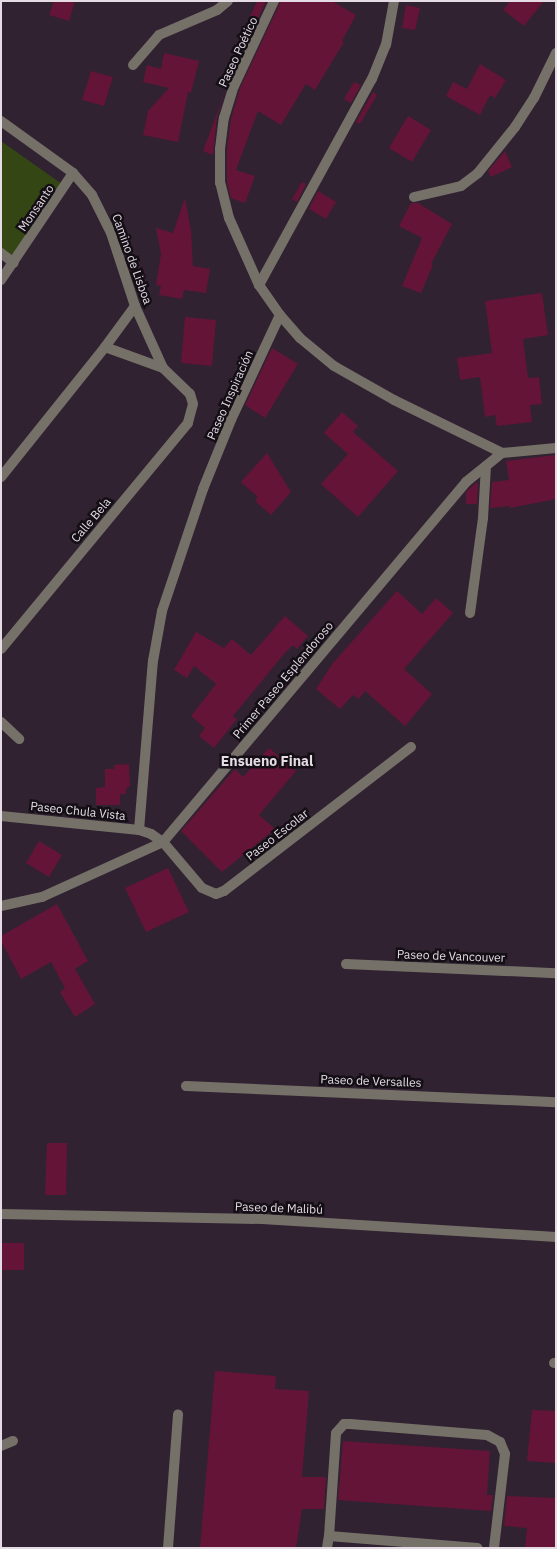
<!DOCTYPE html>
<meta charset="utf-8">
<style>
body{margin:0}
#map{position:relative;width:557px;height:1549px;overflow:hidden;background:#302231;font-family:"IBM Plex Sans",sans-serif}
div>[style]{position:absolute}
[style*='--x']{left:calc(var(--x)*1px);top:calc(var(--y)*1px);width:calc(var(--w)*1px);rotate:calc(var(--a)*1deg)}
.green>*{inset:0;background:#334614}
.building>*{inset:0;background:#641437}
.service>*{height:10px;margin:-5px;padding:0 5px;transform-origin:5px;border-radius:5px;background:#757168}
.minor>*{height:10px;margin:-5px;padding:0 5px;transform-origin:5px;border-radius:5px;background:#757168}
span{translate:-50% -50%;white-space:nowrap;text-align:center;line-height:1.15;-webkit-text-stroke:5px #140e15;paint-order:stroke}
.street-label{font-size:12px;color:#e4dbe5}
.neighbourhood-label{font-size:14px;color:#e4dbe5;font-weight:700}
.frame{position:absolute;inset:0;border:2px solid #e4dbe5;pointer-events:none}
</style>
<div id="map">
<div class="green">
<div style="clip-path:polygon(1px 141px,62px 184px,13px 257px,1px 248px)"></div>
</div>
<div class="building">
<div style="clip-path:polygon(54px 1px,75px 1px,69px 21px,49px 15px)"></div>
<div style="clip-path:polygon(257px 1px,266px 1px,245px 47px,238px 44px)"></div>
<div style="clip-path:polygon(281px 1px,332px 1px,356px 15px,342px 41px,344px 42px,315px 90px,306px 84px,281px 125px,258px 111px,236px 170px,255px 176px,245px 203px,231px 198px,227px 182px,227px 149px,231px 119px,240px 88px)"></div>
<div style="clip-path:polygon(510px 1px,544px 1px,524px 26px,503px 10px)"></div>
<div style="clip-path:polygon(406px 5px,420px 8px,415px 30px,402px 28px)"></div>
<div style="clip-path:polygon(164px 53px,199px 61px,191px 93px,188px 92px,178px 142px,143px 135px,148px 111px,169px 88px,143px 82px,147px 65px,161px 69px)"></div>
<div style="clip-path:polygon(480px 64px,506px 80px,495px 98px,490px 95px,480px 115px,446px 96px,453px 82px,467px 89px)"></div>
<div style="clip-path:polygon(91px 71px,113px 77px,104px 106px,82px 100px)"></div>
<div style="clip-path:polygon(354px 82px,361px 85px,351px 103px,344px 99px)"></div>
<div style="clip-path:polygon(225px 92px,217px 117px,213px 155px,203px 151px)"></div>
<div style="clip-path:polygon(373px 92px,377px 95px,360px 124px,356px 122px)"></div>
<div style="clip-path:polygon(408px 116px,431px 130px,412px 162px,389px 148px)"></div>
<div style="clip-path:polygon(505px 151px,512px 167px,491px 177px,488px 171px)"></div>
<div style="clip-path:polygon(302px 182px,306px 184px,297px 202px,292px 199px)"></div>
<div style="clip-path:polygon(318px 191px,336px 202px,326px 219px,309px 209px)"></div>
<div style="clip-path:polygon(185px 198px,191px 230px,193px 266px,210px 269px,206px 293px,184px 290px,182px 299px,159px 295px,161px 286px,156px 285px,161px 254px,156px 228px,173px 233px)"></div>
<div style="clip-path:polygon(411px 203px,418px 203px,452px 224px,431px 264px,433px 265px,421px 293px,402px 286px,422px 238px,399px 226px)"></div>
<div style="clip-path:polygon(542px 293px,548px 335px,523px 339px,528px 378px,539px 377px,542px 404px,530px 405px,532px 422px,497px 426px,495px 415px,485px 417px,480px 377px,460px 380px,457px 358px,492px 353px,485px 301px)"></div>
<div style="clip-path:polygon(185px 317px,216px 320px,212px 366px,181px 363px)"></div>
<div style="clip-path:polygon(272px 348px,298px 364px,265px 418px,245px 405px)"></div>
<div style="clip-path:polygon(342px 412px,358px 426px,353px 432px,398px 471px,358px 517px,321px 484px,348px 454px,324px 433px)"></div>
<div style="clip-path:polygon(267px 453px,291px 492px,271px 515px,256px 502px,257px 496px,241px 482px)"></div>
<div style="clip-path:polygon(556px 455px,556px 499px,510px 508px,510px 506px,490px 508px,492px 482px,509px 480px,506px 461px)"></div>
<div style="clip-path:polygon(476px 483px,478px 483px,477px 504px,466px 504px,466px 492px)"></div>
<div style="clip-path:polygon(397px 591px,422px 614px,436px 598px,453px 613px,404px 669px,432px 694px,405px 726px,365px 691px,359px 699px,353px 695px,340px 709px,316px 689px,333px 663px)"></div>
<div style="clip-path:polygon(285px 616px,308px 636px,297px 649px,293px 645px,284px 654px,233px 716px,237px 719px,214px 748px,199px 736px,205px 728px,191px 716px,216px 684px,194px 666px,187px 678px,174px 670px,196px 632px,224px 648px,232px 639px,251px 655px)"></div>
<div style="clip-path:polygon(269px 748px,296px 771px,259px 815px,275px 829px,222px 872px,181px 831px,235px 769px,243px 777px)"></div>
<div style="clip-path:polygon(129px 764px,130px 786px,126px 789px,126px 794px,120px 794px,120px 805px,96px 805px,96px 788px,105px 787px,105px 769px,114px 769px,114px 765px)"></div>
<div style="clip-path:polygon(39px 841px,62px 855px,49px 877px,26px 863px)"></div>
<div style="clip-path:polygon(168px 868px,189px 912px,146px 932px,125px 888px)"></div>
<div style="clip-path:polygon(57px 904px,88px 961px,75px 969px,95px 1004px,75px 1017px,60px 992px,65px 988px,51px 962px,21px 979px,1px 941px,1px 936px)"></div>
<div style="clip-path:polygon(47px 1143px,67px 1143px,66px 1195px,45px 1195px)"></div>
<div style="clip-path:polygon(1px 1243px,24px 1243px,24px 1270px,1px 1270px)"></div>
<div style="clip-path:polygon(215px 1371px,276px 1376px,275px 1389px,309px 1391px,302px 1477px,326px 1477px,324px 1509px,302px 1509px,296px 1548px,200px 1548px)"></div>
<div style="clip-path:polygon(532px 1410px,556px 1411px,556px 1463px,527px 1461px)"></div>
<div style="clip-path:polygon(343px 1441px,490px 1451px,487px 1495px,493px 1495px,491px 1511px,338px 1500px)"></div>
<div style="clip-path:polygon(507px 1496px,556px 1498px,556px 1548px,525px 1548px,527px 1528px,504px 1526px)"></div>
</div>
<div class="service">
<div style="--x:329;--y:1536;--w:103;--a:-86.1"></div>
<div style="--x:336;--y:1433;--w:12;--a:-48"></div>
<div style="--x:344;--y:1424;--w:6;--a:0"></div>
<div style="--x:350;--y:1424;--w:137;--a:4.6"></div>
<div style="--x:487;--y:1435;--w:15;--a:28"></div>
<div style="--x:500;--y:1442;--w:13;--a:67"></div>
<div style="--x:505;--y:1454;--w:95;--a:96.7"></div>
<div style="--x:168;--y:1548;--w:134;--a:-85.7"></div>
<div style="--x:327;--y:1548;--w:12;--a:-81"></div>
<div style="--x:329;--y:1536;--w:149;--a:4.6"></div>
</div>
<div class="minor">
<div style="--x:133;--y:65;--w:40;--a:-49"></div>
<div style="--x:159;--y:35;--w:63;--a:-23.3"></div>
<div style="--x:217;--y:10;--w:14;--a:-39"></div>
<div style="--x:1;--y:121;--w:89;--a:35.8"></div>
<div style="--x:73;--y:173;--w:29;--a:49"></div>
<div style="--x:92;--y:195;--w:42;--a:63.4"></div>
<div style="--x:111;--y:233;--w:77;--a:71.8"></div>
<div style="--x:135;--y:306;--w:68;--a:65.7"></div>
<div style="--x:163;--y:368;--w:37;--a:44"></div>
<div style="--x:190;--y:394;--w:10;--a:73"></div>
<div style="--x:193;--y:404;--w:20;--a:105"></div>
<div style="--x:188;--y:423;--w:293;--a:129.6"></div>
<div style="--x:414;--y:197;--w:48;--a:-13.2"></div>
<div style="--x:461;--y:186;--w:21;--a:-37"></div>
<div style="--x:478;--y:173;--w:59;--a:-51.2"></div>
<div style="--x:515;--y:127;--w:35;--a:-57"></div>
<div style="--x:534;--y:98;--w:50;--a:-63.9"></div>
<div style="--x:1;--y:253;--w:16;--a:38"></div>
<div style="--x:1;--y:280;--w:129;--a:-56.1"></div>
<div style="--x:259;--y:285;--w:73;--a:-114.1"></div>
<div style="--x:229;--y:218;--w:36;--a:-104"></div>
<div style="--x:220;--y:183;--w:34;--a:-90"></div>
<div style="--x:220;--y:149;--w:31;--a:-83"></div>
<div style="--x:224;--y:118;--w:34;--a:-73"></div>
<div style="--x:234;--y:86;--w:94;--a:-64.8"></div>
<div style="--x:280;--y:315;--w:30;--a:49"></div>
<div style="--x:300;--y:338;--w:44;--a:39.5"></div>
<div style="--x:334;--y:366;--w:69;--a:29.5"></div>
<div style="--x:394;--y:400;--w:120;--a:26.1"></div>
<div style="--x:502;--y:453;--w:54;--a:-5.3"></div>
<div style="--x:105;--y:347;--w:62;--a:19.9"></div>
<div style="--x:1;--y:477;--w:166;--a:-51.3"></div>
<div style="--x:105;--y:347;--w:51;--a:-53.8"></div>
<div style="--x:470;--y:613;--w:96;--a:-82.2"></div>
<div style="--x:483;--y:518;--w:52;--a:-86.7"></div>
<div style="--x:1;--y:722;--w:25;--a:43"></div>
<div style="--x:1;--y:816;--w:139;--a:5.8"></div>
<div style="--x:139;--y:830;--w:13;--a:18"></div>
<div style="--x:151;--y:834;--w:14;--a:34"></div>
<div style="--x:163;--y:842;--w:60;--a:49.7"></div>
<div style="--x:202;--y:888;--w:15;--a:23"></div>
<div style="--x:216;--y:894;--w:9;--a:-21"></div>
<div style="--x:224;--y:891;--w:236;--a:-37.6"></div>
<div style="--x:139;--y:830;--w:170;--a:-85.3"></div>
<div style="--x:153;--y:661;--w:51;--a:-79.8"></div>
<div style="--x:162;--y:611;--w:129;--a:-71.4"></div>
<div style="--x:203;--y:489;--w:74;--a:-67.9"></div>
<div style="--x:231;--y:420;--w:116;--a:-65"></div>
<div style="--x:280;--y:315;--w:37;--a:-125"></div>
<div style="--x:259;--y:285;--w:235;--a:-61.3"></div>
<div style="--x:372;--y:79;--w:37;--a:-68"></div>
<div style="--x:386;--y:45;--w:45;--a:-79.7"></div>
<div style="--x:1;--y:906;--w:42;--a:-12.4"></div>
<div style="--x:42;--y:897;--w:133;--a:-24.4"></div>
<div style="--x:163;--y:842;--w:471;--a:-49.9"></div>
<div style="--x:466;--y:482;--w:46;--a:-38.9"></div>
<div style="--x:346;--y:964;--w:210;--a:2.5"></div>
<div style="--x:186;--y:1086;--w:370;--a:2.5"></div>
<div style="--x:1;--y:1214;--w:261;--a:1.1"></div>
<div style="--x:262;--y:1219;--w:295;--a:3.5"></div>
<div style="--x:554;--y:1363;--w:2;--a:0"></div>
<div style="--x:1;--y:1446;--w:13;--a:-23"></div>
</div>
<div class="street-label">
<span style="left:238px;top:52px;rotate:-65deg">Paseo Poético</span>
<span style="left:36px;top:208px;rotate:-56deg">Monsanto</span>
<span style="left:132px;top:259px;rotate:70deg">Camino de Lisboa</span>
<span style="left:230px;top:395px;rotate:-66deg">Paseo Inspiración</span>
<span style="left:91px;top:520px;rotate:-50deg">Calle Bela</span>
<span style="left:283px;top:680px;rotate:-50deg">Primer Paseo Esplendoroso</span>
<span style="left:78px;top:811px;rotate:6deg">Paseo Chula Vista</span>
<span style="left:277px;top:835px;rotate:-38deg">Paseo Escolar</span>
<span style="left:451px;top:956px;rotate:2deg">Paseo de Vancouver</span>
<span style="left:371px;top:1081px;rotate:2deg">Paseo de Versalles</span>
<span style="left:279px;top:1208px;rotate:2deg">Paseo de Malibú</span>
</div>
<div class="neighbourhood-label">
<span style="left:267px;top:761px">Ensueno Final</span>
</div>
<div class="frame"></div>
</div>
